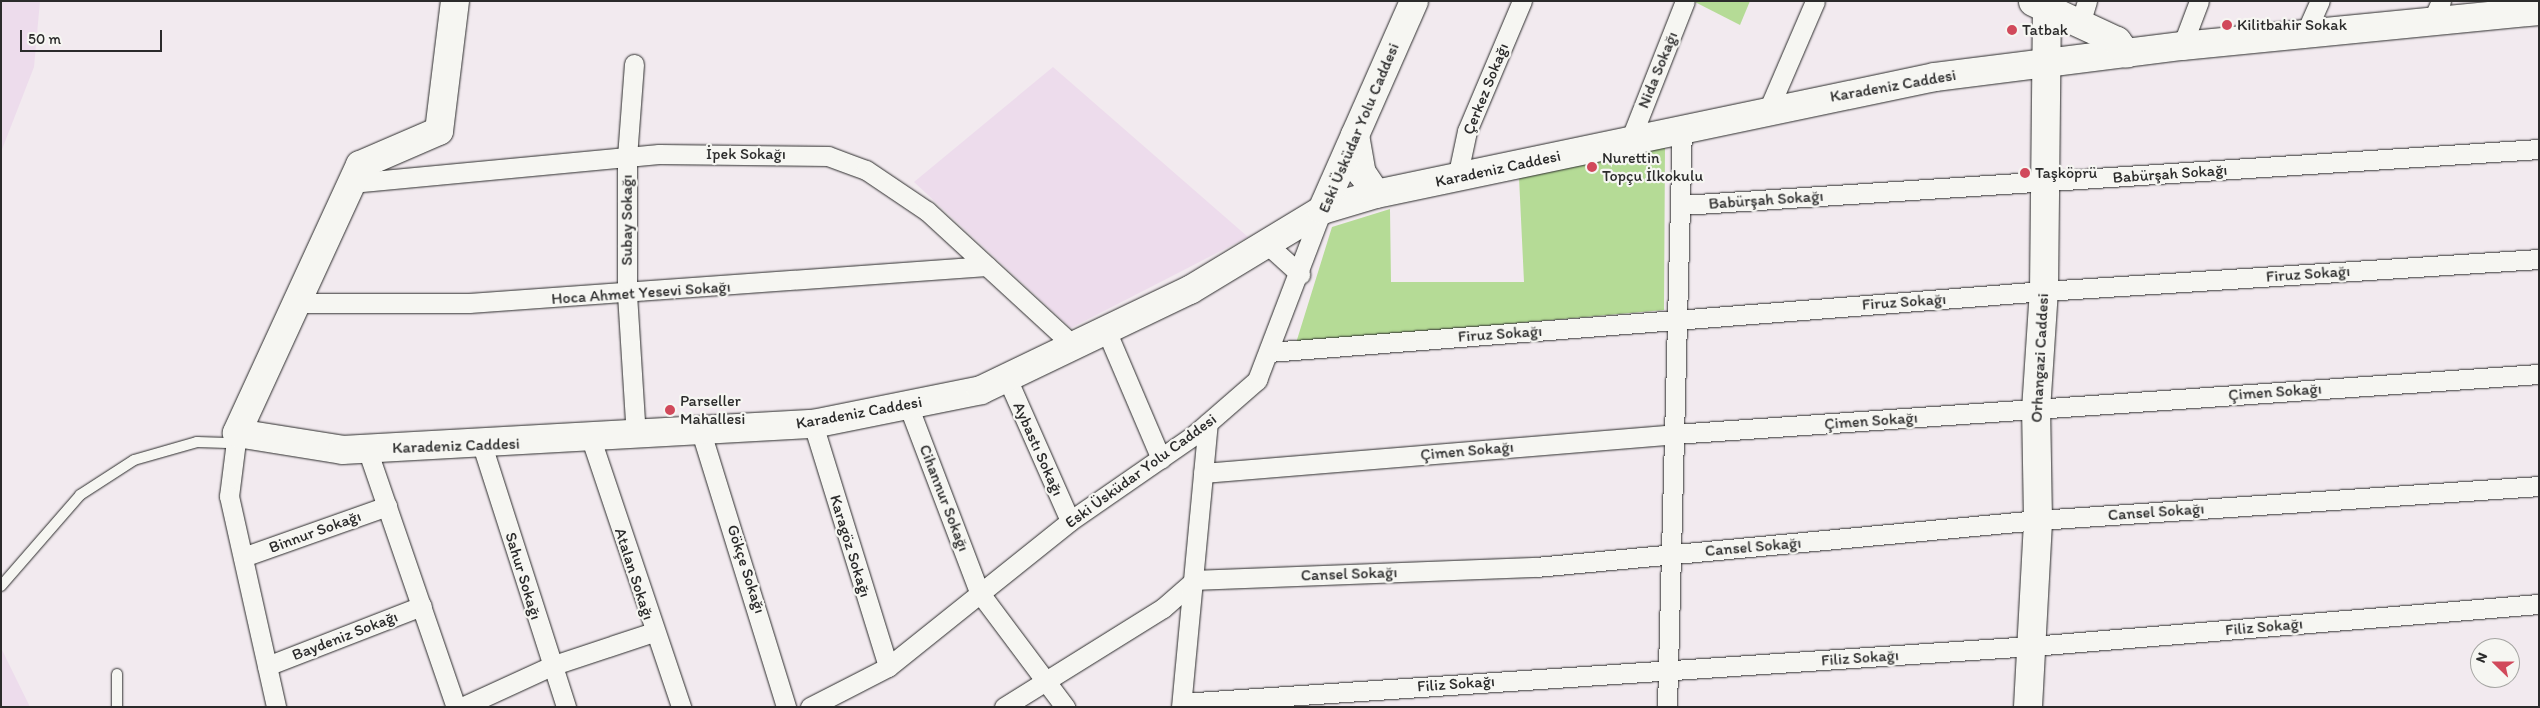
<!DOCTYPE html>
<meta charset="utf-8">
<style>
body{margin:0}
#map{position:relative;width:2540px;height:708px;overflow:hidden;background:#f2eaef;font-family:Itim,sans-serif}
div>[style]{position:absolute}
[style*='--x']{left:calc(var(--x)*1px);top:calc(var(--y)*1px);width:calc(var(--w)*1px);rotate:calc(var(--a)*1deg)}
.built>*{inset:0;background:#eddcec}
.green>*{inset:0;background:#b5db96}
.roads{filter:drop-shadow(0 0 1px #2b2b2b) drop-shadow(0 0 1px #2b2b2b)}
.lane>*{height:10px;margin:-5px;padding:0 5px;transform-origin:5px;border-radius:5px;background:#f6f6f2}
.street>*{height:19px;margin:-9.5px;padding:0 9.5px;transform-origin:9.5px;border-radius:9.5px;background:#f6f6f2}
.secondary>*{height:28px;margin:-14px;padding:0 14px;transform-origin:14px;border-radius:14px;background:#f6f6f2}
.dots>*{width:14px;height:14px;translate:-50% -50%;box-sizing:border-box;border:2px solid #f6f6f2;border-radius:50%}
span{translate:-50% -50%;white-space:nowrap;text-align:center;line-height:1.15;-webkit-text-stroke:4.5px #f6f6f2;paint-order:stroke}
.poi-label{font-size:16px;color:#2b2b2b}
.left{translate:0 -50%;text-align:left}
.street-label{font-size:16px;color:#2b2b2b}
.frame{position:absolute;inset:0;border:2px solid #2b2b2b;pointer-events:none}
.north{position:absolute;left:2470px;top:638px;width:50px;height:50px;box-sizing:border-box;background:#f6f6f2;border:1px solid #a5a5a2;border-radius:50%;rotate:292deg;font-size:14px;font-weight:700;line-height:20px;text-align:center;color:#2b2b2b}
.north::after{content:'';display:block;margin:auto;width:18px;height:22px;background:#d1495b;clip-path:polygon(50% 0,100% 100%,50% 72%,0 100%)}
.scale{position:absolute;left:20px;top:30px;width:142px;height:22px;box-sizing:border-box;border:2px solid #2b2b2b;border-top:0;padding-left:6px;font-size:15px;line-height:18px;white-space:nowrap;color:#2b2b2b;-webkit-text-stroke:4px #f6f6f2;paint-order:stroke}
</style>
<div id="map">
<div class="built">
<div style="clip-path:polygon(1px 1px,40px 1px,34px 67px,1px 152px)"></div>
<div style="clip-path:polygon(1053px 67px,1248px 237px,1071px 328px,914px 182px)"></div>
<div style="clip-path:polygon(1px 648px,4px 654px,30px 707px,1px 707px)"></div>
</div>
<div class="green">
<div style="clip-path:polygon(1693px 1px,1750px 1px,1740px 25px)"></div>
<div style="clip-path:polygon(1665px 146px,1664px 310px,1296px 343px,1332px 227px,1390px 209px,1391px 282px,1524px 282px,1519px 177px)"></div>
</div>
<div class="roads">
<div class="lane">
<div style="--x:1;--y:586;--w:121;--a:-49"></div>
<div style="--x:80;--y:495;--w:64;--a:-32.9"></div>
<div style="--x:134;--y:460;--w:66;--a:-15.9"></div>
<div style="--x:197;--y:442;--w:38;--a:2"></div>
<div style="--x:117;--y:674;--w:33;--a:90"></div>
</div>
<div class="street">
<div style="--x:2433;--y:19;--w:20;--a:-66"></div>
<div style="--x:2080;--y:24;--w:24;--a:-73"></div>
<div style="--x:2305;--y:34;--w:36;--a:-66"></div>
<div style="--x:2182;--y:46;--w:48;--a:-69.3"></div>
<div style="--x:634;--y:64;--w:93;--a:94.3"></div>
<div style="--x:627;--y:157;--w:137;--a:90"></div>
<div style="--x:627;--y:294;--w:142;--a:86.4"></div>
<div style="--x:1766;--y:115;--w:124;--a:-66.7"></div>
<div style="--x:1631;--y:138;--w:147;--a:-68.5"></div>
<div style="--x:1457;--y:178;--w:48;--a:-78"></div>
<div style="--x:1467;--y:131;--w:141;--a:-67.1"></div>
<div style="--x:351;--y:183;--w:309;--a:-5.4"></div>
<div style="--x:659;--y:154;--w:169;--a:0.7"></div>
<div style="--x:828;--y:156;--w:40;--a:20.2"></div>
<div style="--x:866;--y:170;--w:73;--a:33.9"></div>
<div style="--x:927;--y:211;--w:200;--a:42.6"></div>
<div style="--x:1682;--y:205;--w:859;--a:-3.74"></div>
<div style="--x:1267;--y:244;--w:45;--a:42.3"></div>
<div style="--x:294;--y:303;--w:175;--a:0"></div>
<div style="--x:469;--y:303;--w:519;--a:-4.09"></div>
<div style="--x:1106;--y:330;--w:140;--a:66.9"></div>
<div style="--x:1269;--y:352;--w:777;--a:-4.5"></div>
<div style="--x:2044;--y:291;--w:496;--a:-3.7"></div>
<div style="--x:1007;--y:378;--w:156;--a:66.2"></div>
<div style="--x:908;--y:405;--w:200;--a:69.2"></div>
<div style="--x:979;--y:592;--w:144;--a:53.2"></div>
<div style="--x:813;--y:424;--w:254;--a:72.8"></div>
<div style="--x:701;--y:432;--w:288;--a:72.8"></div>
<div style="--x:237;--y:433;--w:64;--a:97.2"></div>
<div style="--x:229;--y:496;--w:216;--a:77.4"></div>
<div style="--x:591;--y:439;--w:283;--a:71.4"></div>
<div style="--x:482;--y:445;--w:275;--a:72.2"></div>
<div style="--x:367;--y:449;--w:273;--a:71"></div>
<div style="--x:1203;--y:473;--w:473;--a:-4.7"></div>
<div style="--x:1674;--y:434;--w:867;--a:-3.97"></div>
<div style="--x:243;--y:557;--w:153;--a:-19.5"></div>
<div style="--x:267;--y:666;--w:166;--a:-21.2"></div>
<div style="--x:1182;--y:703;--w:852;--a:-3.84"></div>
<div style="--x:2032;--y:646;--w:509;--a:-4.74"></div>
<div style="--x:462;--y:707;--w:98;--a:-24.7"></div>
<div style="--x:551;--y:666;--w:108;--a:-18.4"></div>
<div style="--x:810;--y:707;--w:88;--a:-27.1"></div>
<div style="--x:888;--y:667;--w:233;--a:-38.7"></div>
<div style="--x:1070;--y:521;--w:151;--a:-34.7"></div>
<div style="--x:1194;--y:435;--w:84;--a:-41.1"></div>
<div style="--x:1257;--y:380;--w:182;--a:-69.1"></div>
<div style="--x:1004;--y:707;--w:187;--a:-31.9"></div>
<div style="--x:1163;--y:608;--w:43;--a:-41.2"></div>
<div style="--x:1195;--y:580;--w:341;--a:-2.2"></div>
<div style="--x:1536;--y:567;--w:504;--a:-5.35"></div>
<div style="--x:2038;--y:520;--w:502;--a:-3.88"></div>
<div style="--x:1181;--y:707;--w:285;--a:-84.6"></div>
<div style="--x:1667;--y:707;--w:581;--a:-88.52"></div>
</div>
<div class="secondary">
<div style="--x:455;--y:1;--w:131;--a:97"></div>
<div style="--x:439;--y:131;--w:86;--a:156.7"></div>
<div style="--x:360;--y:165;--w:295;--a:114.7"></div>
<div style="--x:237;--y:433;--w:107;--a:9.1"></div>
<div style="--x:343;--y:450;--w:471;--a:-3.2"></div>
<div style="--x:813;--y:424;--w:171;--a:-11.4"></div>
<div style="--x:981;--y:390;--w:232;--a:-25.6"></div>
<div style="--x:1190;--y:290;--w:154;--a:-31.2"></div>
<div style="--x:1322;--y:210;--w:56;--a:-16.5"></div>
<div style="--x:1376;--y:194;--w:571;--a:-11.82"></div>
<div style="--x:1935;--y:77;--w:249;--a:-7.2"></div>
<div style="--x:2182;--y:46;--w:359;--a:-5.6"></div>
<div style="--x:2033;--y:2;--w:93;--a:24.9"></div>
<div style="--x:2117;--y:41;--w:16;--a:52"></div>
<div style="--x:1355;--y:135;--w:39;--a:80"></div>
<div style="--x:1362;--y:173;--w:25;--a:56"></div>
<div style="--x:1322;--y:210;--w:228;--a:-66.2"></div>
<div style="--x:2028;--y:707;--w:187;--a:-86.9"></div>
<div style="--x:2038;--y:520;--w:110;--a:-91"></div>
<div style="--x:2036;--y:410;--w:119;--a:-86.2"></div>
<div style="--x:2044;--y:291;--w:283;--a:-89.4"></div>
</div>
</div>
<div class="dots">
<div style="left:2227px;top:25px;background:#d1495b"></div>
<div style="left:2012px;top:30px;background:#d1495b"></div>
<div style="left:1592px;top:167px;background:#d1495b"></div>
<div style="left:2025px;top:173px;background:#d1495b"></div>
<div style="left:670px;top:410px;background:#d1495b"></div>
</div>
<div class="poi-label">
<span class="left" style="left:2237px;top:25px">Kilitbahir Sokak</span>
<span class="left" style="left:2022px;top:30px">Tatbak</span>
<span class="left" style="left:1602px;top:167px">Nurettin<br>Topçu İlkokulu</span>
<span class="left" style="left:2035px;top:173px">Taşköprü</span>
<span class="left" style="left:680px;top:410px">Parseller<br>Mahallesi</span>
</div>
<div class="street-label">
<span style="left:1658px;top:70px;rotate:-68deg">Nida Sokağı</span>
<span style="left:1893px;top:86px;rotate:-10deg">Karadeniz Caddesi</span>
<span style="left:1486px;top:89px;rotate:-68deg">Çerkez Sokağı</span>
<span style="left:1359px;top:128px;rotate:-67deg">Eski Üsküdar Yolu Caddesi</span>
<span style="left:746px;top:154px">İpek Sokağı</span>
<span style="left:1498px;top:169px;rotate:-12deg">Karadeniz Caddesi</span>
<span style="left:2170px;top:174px;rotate:-4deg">Babürşah Sokağı</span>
<span style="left:1766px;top:200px;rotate:-4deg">Babürşah Sokağı</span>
<span style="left:627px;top:220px;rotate:-90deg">Subay Sokağı</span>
<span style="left:2308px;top:274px;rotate:-4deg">Firuz Sokağı</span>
<span style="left:641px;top:293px;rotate:-4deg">Hoca Ahmet Yesevi Sokağı</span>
<span style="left:1904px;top:302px;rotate:-4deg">Firuz Sokağı</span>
<span style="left:1500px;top:334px;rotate:-4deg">Firuz Sokağı</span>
<span style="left:2040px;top:358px;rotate:-87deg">Orhangazi Caddesi</span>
<span style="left:2275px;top:392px;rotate:-4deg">Çimen Sokağı</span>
<span style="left:859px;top:413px;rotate:-10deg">Karadeniz Caddesi</span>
<span style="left:1871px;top:421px;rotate:-4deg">Çimen Sokağı</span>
<span style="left:456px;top:446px;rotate:-2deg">Karadeniz Caddesi</span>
<span style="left:1038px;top:449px;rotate:66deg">Aybastı Sokağı</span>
<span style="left:1467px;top:451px;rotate:-5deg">Çimen Sokağı</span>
<span style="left:1141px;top:471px;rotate:-36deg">Eski Üsküdar Yolu Caddesi</span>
<span style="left:944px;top:498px;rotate:69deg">Cihannur Sokağı</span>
<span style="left:2156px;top:512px;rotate:-4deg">Cansel Sokağı</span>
<span style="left:315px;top:532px;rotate:-20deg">Binnur Sokağı</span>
<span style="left:850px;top:546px;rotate:73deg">Karagöz Sokağı</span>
<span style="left:1753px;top:547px;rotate:-5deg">Cansel Sokağı</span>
<span style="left:746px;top:569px;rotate:72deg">Gökçe Sokağı</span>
<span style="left:634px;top:574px;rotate:72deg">Atalan Sokağı</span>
<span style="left:1349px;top:574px;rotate:-2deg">Cansel Sokağı</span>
<span style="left:523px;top:576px;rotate:73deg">Sahur Sokağı</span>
<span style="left:2264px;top:627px;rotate:-5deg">Filiz Sokağı</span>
<span style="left:345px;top:636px;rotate:-21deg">Baydeniz Sokağı</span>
<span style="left:1860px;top:658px;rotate:-4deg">Filiz Sokağı</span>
<span style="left:1456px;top:684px;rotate:-4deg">Filiz Sokağı</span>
</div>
<div class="frame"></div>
<div class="north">N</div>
<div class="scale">50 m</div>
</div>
